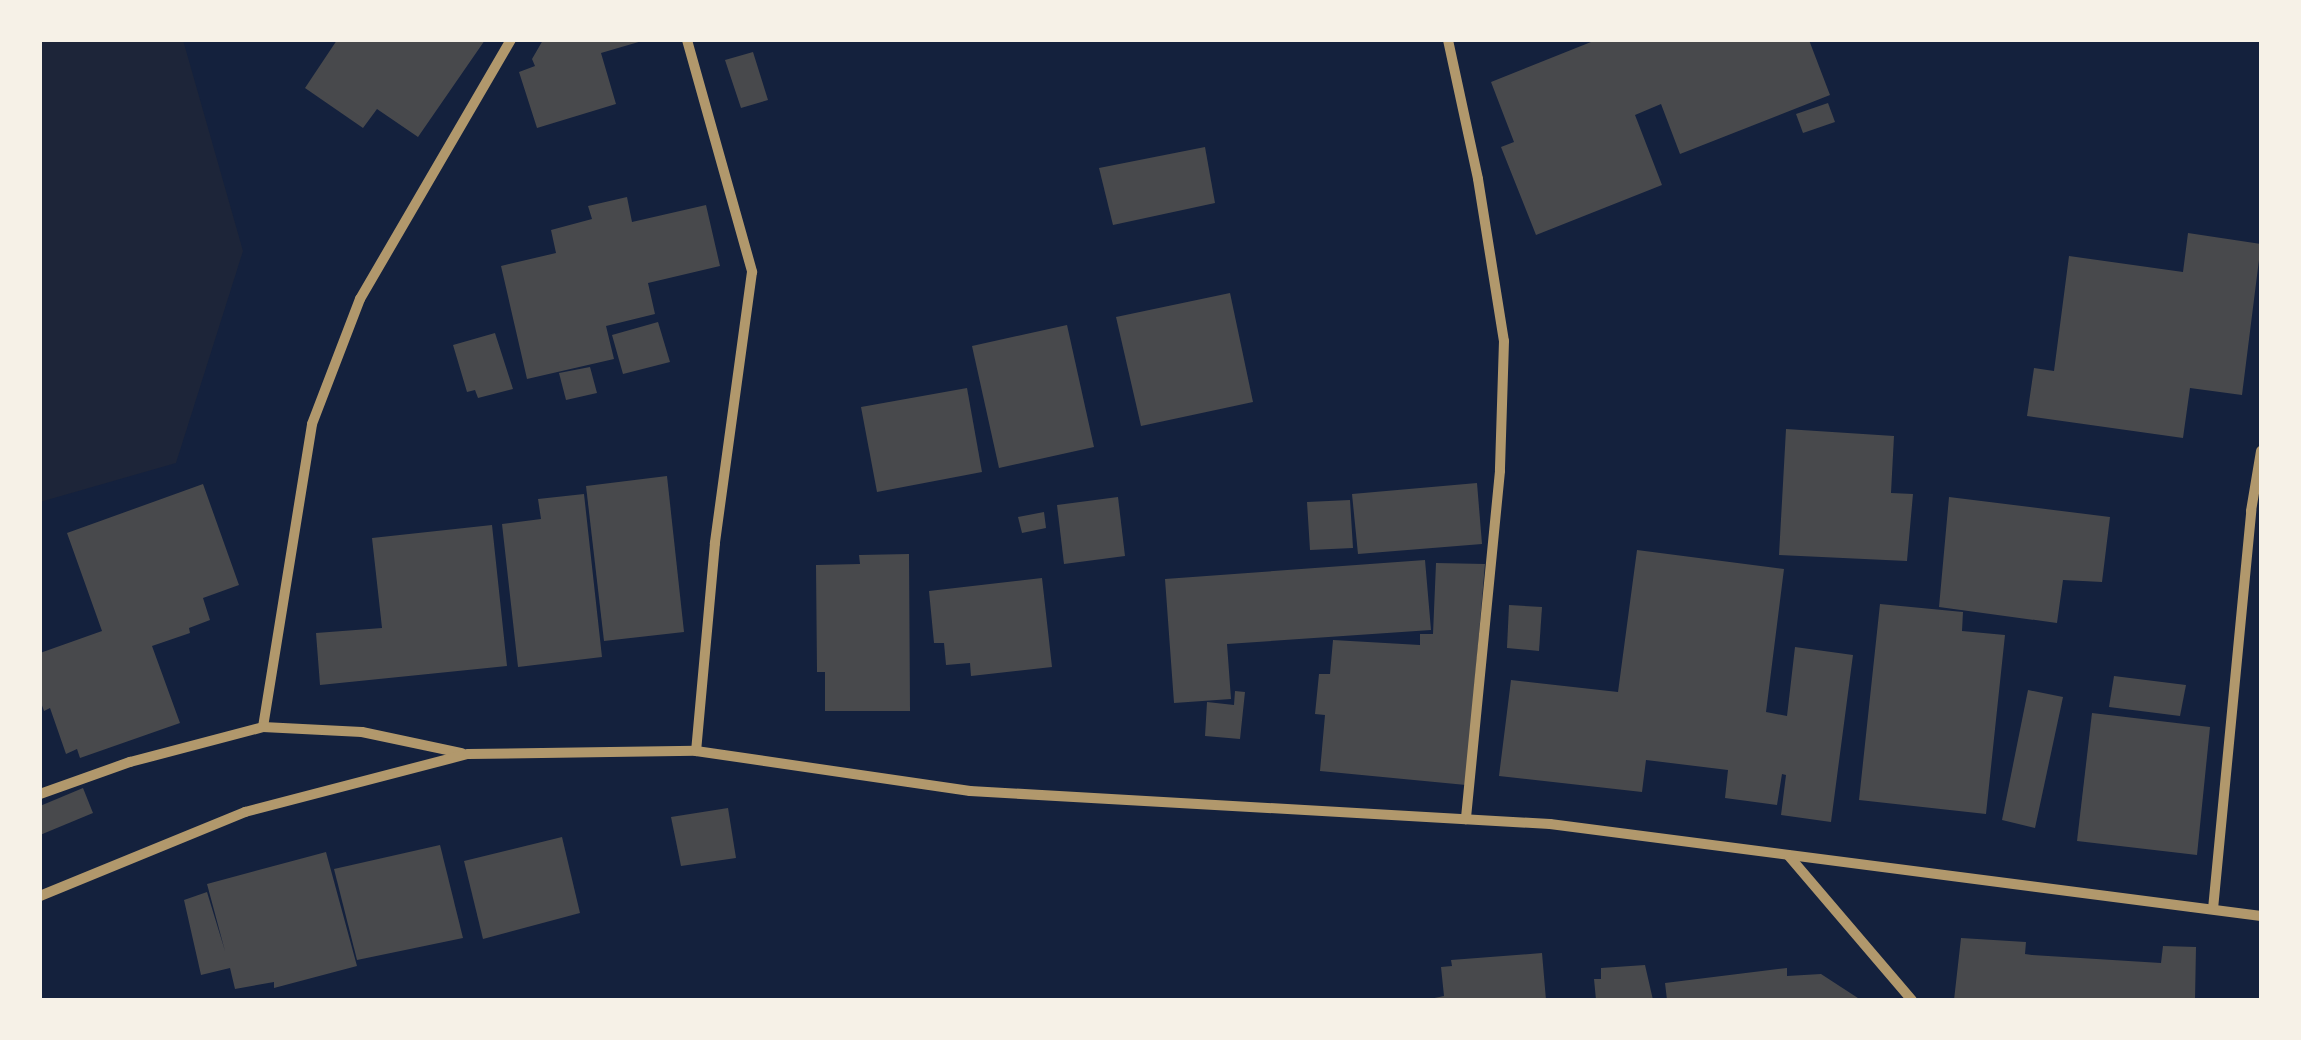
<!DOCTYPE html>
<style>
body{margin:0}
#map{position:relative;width:2301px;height:1040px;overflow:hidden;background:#14213d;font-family:Roboto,sans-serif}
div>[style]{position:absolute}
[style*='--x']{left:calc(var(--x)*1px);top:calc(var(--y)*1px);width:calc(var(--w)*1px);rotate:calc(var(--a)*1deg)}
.green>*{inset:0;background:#1d2539}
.building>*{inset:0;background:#48494c}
.minor>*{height:10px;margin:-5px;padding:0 5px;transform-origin:5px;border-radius:5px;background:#b1986c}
span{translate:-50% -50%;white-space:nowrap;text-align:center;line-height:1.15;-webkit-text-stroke:8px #f6f1e7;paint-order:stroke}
.frame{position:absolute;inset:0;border:42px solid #f6f1e7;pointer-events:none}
</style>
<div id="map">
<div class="green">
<div style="clip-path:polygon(40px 40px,183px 40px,243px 251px,176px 463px,40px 502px)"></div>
</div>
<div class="building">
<div style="clip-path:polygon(337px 40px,485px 40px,418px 137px,377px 109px,363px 128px,305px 88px)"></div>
<div style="clip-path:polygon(543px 40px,642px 40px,642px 41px,601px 53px,616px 104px,537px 128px,519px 72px,535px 66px,532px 59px)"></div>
<div style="clip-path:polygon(1596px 40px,1809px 40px,1830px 95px,1680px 154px,1661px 104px,1635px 115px,1662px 185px,1536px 235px,1501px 147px,1514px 142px,1491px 82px)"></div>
<div style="clip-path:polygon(753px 52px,768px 100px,741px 108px,725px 60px)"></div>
<div style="clip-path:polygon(1828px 103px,1835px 122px,1803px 133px,1796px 114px)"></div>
<div style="clip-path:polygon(1205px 147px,1215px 203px,1113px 225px,1099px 168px)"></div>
<div style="clip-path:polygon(627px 197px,632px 222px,706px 205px,720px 266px,648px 283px,655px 314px,606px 326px,614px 359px,527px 379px,501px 266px,556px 253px,551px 230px,592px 219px,588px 206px)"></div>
<div style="clip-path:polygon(2188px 233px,2261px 244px,2242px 395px,2190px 388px,2183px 438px,2027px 416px,2034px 368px,2054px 371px,2069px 256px,2183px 272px)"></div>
<div style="clip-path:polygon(1230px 293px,1253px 402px,1141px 426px,1116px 317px)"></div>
<div style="clip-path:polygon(658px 322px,670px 362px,623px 374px,612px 335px)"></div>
<div style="clip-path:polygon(1067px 325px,1094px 447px,999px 468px,972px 346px)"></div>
<div style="clip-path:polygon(495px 333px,513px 389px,478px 398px,475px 390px,467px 392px,453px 345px)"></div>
<div style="clip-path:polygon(590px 367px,597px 393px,566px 400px,559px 373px)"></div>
<div style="clip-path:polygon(967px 388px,982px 472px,877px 492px,861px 407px)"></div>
<div style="clip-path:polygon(1786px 429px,1894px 436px,1891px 493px,1913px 494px,1907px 561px,1779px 555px)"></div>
<div style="clip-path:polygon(667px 476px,684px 632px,604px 641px,586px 486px)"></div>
<div style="clip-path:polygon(1477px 483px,1482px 544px,1358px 554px,1352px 494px)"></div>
<div style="clip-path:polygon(203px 484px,239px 585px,203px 598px,210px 620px,189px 628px,190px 633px,152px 646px,180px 723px,80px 758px,77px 749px,66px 754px,50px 708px,44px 711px,40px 700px,40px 653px,102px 631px,67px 533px)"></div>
<div style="clip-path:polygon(584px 494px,602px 657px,518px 667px,502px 524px,541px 519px,538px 499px)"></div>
<div style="clip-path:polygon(1118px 497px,1125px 556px,1064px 564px,1057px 505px)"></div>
<div style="clip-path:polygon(1949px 497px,2110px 517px,2102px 582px,2063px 580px,2057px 623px,1939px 607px)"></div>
<div style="clip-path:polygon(1350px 500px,1353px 548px,1310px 550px,1307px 502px)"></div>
<div style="clip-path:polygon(1044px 512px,1046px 528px,1022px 533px,1018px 517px)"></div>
<div style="clip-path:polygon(492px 525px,507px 666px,320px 685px,316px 633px,382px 628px,372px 538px)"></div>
<div style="clip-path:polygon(1637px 550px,1784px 569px,1766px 712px,1787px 716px,1795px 647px,1853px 655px,1831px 822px,1781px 815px,1786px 775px,1782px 774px,1777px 805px,1725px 798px,1728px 770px,1646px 760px,1642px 792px,1499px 776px,1511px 680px,1618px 692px)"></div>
<div style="clip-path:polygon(909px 554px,910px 711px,825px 711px,825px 672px,817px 672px,816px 565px,860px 564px,859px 555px)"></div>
<div style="clip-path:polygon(1425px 560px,1431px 630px,1227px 644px,1231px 699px,1174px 703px,1165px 579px)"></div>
<div style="clip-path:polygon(1436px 563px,1485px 564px,1466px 785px,1320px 771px,1325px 715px,1315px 714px,1319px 674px,1330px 674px,1333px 640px,1420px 645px,1420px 634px,1433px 634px)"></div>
<div style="clip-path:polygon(1042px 578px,1052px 667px,971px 676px,970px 663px,946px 665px,944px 643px,934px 643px,929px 591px)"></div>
<div style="clip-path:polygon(1880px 604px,1963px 612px,1962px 631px,2005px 635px,1986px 814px,1859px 800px)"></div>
<div style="clip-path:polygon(1509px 605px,1542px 607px,1539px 651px,1507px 648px)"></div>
<div style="clip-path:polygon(2114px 676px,2186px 685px,2180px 716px,2109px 707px)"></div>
<div style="clip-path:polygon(2028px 690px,2063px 697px,2035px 828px,2002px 820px)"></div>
<div style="clip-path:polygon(1235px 691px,1245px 692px,1240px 739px,1205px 736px,1207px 702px,1234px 705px)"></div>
<div style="clip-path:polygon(2092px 713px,2210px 727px,2197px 855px,2077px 841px)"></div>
<div style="clip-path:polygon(83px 788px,93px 813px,40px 835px,40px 806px)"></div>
<div style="clip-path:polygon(728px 808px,736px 858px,681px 866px,671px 817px)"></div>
<div style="clip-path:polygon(562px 837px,580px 913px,483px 939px,464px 861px)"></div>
<div style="clip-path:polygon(440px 845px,463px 938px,357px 960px,334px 869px)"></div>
<div style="clip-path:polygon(326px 852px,357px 966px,274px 988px,274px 982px,235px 989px,230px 968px,201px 975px,184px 900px,207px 892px,225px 951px,207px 884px)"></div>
<div style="clip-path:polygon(1961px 938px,2026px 942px,2025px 954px,2032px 955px,2161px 963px,2163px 946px,2196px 947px,2195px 1000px,1954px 1000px)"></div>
<div style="clip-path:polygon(1542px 953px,1546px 1000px,1425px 1000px,1444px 996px,1441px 967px,1452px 966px,1451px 960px)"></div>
<div style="clip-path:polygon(1645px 965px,1653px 1000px,1596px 1000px,1594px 979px,1601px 979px,1601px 968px)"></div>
<div style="clip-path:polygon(1787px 968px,1787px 976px,1821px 974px,1861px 1000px,1667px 1000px,1665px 983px)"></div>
</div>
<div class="minor">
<div style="--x:687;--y:40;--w:241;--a:74.3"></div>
<div style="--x:752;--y:272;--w:274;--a:97.8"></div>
<div style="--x:715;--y:543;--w:209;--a:95.2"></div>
<div style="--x:1448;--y:40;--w:142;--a:77.8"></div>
<div style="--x:1478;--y:179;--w:164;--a:80.9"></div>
<div style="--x:1504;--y:341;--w:130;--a:91.8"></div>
<div style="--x:1500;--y:471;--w:350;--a:95.6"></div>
<div style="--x:263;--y:727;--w:307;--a:-80.8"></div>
<div style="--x:312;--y:424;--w:134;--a:-69"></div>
<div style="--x:360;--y:299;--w:300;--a:-59.8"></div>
<div style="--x:40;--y:794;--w:96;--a:-19.6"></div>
<div style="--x:130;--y:762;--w:138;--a:-14.7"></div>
<div style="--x:263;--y:727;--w:99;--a:2.9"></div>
<div style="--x:362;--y:732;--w:102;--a:11.9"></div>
<div style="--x:1788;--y:855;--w:191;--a:49.5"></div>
<div style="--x:40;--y:896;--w:222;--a:-22.3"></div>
<div style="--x:245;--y:812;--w:230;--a:-14.6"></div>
<div style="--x:468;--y:754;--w:228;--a:-0.8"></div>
<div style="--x:696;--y:751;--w:277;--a:8.3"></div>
<div style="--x:970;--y:791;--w:581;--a:3.26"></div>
<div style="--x:1550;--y:824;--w:717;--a:7.37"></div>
<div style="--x:2213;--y:909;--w:400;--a:-84.5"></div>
<div style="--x:2251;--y:511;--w:61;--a:-80.5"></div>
</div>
<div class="frame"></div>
</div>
